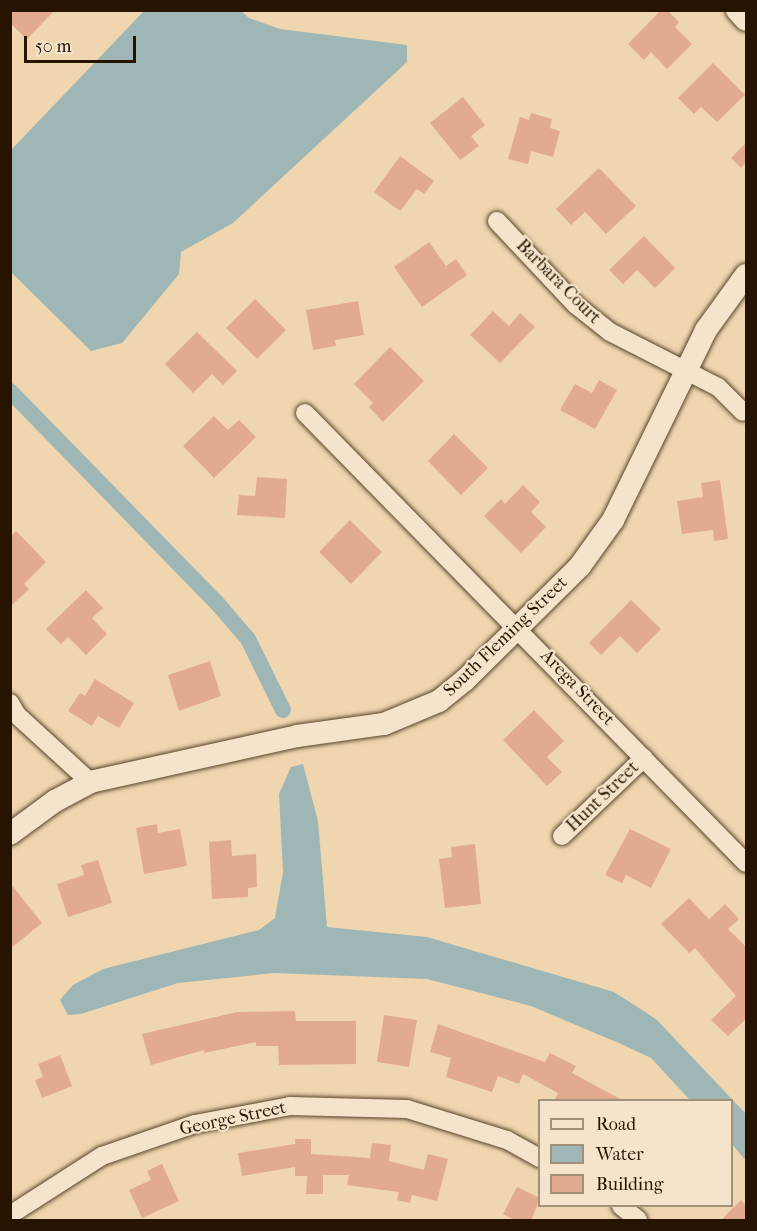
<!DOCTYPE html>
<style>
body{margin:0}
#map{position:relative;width:757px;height:1231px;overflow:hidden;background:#efd6af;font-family:"IM FELL French Canon",serif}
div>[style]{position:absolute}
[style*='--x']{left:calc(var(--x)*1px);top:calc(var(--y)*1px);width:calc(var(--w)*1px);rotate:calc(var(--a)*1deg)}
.water>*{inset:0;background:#9fb6b6}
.canal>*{height:16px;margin:-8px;padding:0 8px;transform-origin:8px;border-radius:8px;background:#9fb6b6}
.building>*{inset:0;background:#e3ab8e}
.roads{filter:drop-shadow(0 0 2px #58442c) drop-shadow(0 0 2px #58442c)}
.minor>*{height:18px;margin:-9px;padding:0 9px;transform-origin:9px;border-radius:9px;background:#f5e4cb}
.tertiary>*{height:22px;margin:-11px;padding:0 11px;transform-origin:11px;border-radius:11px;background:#f5e4cb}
span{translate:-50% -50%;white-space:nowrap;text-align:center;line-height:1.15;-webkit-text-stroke:4.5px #f5e4cb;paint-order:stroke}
.street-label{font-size:18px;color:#261401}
.frame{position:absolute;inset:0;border:12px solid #261401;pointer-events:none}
.legend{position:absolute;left:538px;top:1099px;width:195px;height:108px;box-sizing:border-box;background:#f5e4cb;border:2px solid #a2917a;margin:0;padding:8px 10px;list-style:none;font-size:18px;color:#261401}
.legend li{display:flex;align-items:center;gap:12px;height:30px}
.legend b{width:30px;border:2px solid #a2917a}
.scale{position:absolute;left:24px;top:36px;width:112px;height:27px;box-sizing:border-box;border:3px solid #261401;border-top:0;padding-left:8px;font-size:18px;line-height:21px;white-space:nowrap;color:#261401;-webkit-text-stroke:4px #f5e4cb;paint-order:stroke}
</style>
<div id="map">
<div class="water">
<div style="clip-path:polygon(144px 11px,241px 11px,249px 18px,280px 29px,407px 45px,407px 62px,233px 223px,181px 252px,179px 274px,122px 343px,91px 351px,11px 272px,11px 150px)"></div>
<div style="clip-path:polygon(303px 764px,318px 821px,327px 927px,427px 937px,614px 992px,656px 1019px,746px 1114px,746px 1161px,732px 1144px,732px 1100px,690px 1100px,651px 1058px,621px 1044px,531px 1006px,427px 979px,274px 973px,178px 983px,81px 1014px,68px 1015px,60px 1000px,73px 985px,103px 969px,259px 930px,275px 918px,283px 872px,279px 794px,291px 767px)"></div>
</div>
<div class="canal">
<div style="--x:10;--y:391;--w:296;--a:45.7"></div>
<div style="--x:217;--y:603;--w:48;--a:49.3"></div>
<div style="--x:248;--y:639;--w:79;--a:63.8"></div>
</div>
<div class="building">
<div style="clip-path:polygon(10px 10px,55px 10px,27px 39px,10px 23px)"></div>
<div style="clip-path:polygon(661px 10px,667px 10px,679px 22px,675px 27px,692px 44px,667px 69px,651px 52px,644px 60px,628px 44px)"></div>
<div style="clip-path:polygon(713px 63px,745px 95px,717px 122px,701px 107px,694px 114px,678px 98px)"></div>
<div style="clip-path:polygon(463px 97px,485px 125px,471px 136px,479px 146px,460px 160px,430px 123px)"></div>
<div style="clip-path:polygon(531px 113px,552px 119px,550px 128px,560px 131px,553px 157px,531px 151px,528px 164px,508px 159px,520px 117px,529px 120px)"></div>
<div style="clip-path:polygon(747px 142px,747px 162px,741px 168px,731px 158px)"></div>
<div style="clip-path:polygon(400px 156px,434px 181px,424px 194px,417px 189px,400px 211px,374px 192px)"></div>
<div style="clip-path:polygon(599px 168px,636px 206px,606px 234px,585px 212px,571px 225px,556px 209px)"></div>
<div style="clip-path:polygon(644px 236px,675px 268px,655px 288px,637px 270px,623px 284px,609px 270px)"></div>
<div style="clip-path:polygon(429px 242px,446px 266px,456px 259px,467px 275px,422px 307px,394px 267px)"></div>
<div style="clip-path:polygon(255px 299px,286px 330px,257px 359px,226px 328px)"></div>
<div style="clip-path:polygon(358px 301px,364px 335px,335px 340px,336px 346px,313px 350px,306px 310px)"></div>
<div style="clip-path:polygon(493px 311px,509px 326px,520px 313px,535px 327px,500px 363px,470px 335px)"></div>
<div style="clip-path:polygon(197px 332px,237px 371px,223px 385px,212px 374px,193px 393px,165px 364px)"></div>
<div style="clip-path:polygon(390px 347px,424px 381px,383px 422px,369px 407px,373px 403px,354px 384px)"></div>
<div style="clip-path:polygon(599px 380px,617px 390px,595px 429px,560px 410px,575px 384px,592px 393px)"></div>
<div style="clip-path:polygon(214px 416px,228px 430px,239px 420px,256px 437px,214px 478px,183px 446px)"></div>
<div style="clip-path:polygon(454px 434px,488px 468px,461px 495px,428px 461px)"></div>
<div style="clip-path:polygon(257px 477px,287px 479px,285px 518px,237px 515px,239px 495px,255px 496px)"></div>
<div style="clip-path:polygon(720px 480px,728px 539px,714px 541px,713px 530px,682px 534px,677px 501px,703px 497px,701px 483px)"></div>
<div style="clip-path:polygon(523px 485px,540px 502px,531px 512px,546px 527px,521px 553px,484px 516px,501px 499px,505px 504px)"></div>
<div style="clip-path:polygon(350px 520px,382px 552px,351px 584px,319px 552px)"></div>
<div style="clip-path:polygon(16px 531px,46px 562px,24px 584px,29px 589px,10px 607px,10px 537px)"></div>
<div style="clip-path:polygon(86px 590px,103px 608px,92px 618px,107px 634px,86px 655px,68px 637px,61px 644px,46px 629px)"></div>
<div style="clip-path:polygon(631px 600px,661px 629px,637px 653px,620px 636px,601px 655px,589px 643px)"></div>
<div style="clip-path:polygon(210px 661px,221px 696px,179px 711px,168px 675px)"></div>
<div style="clip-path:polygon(95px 679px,134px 703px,119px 728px,98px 716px,92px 726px,68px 711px,80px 693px,85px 696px)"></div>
<div style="clip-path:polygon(534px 710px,564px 741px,547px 757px,562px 772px,547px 786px,503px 740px)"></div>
<div style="clip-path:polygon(157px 824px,158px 833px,180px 829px,187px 866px,144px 874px,136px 828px)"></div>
<div style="clip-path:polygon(630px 829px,671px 849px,651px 888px,626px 875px,622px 883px,605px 875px)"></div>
<div style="clip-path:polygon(231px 840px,232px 856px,256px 854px,257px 887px,248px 888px,248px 897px,212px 899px,209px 842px)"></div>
<div style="clip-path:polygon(475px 844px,481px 904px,445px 908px,439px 859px,452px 857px,451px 847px)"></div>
<div style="clip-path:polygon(98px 860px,112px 903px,68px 917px,57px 884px,84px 875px,81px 865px)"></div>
<div style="clip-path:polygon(10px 883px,42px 923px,10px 949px)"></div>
<div style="clip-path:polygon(689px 898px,709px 919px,725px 904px,739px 919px,728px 929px,747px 948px,747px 1018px,728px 1036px,711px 1020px,736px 996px,695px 948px,689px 953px,661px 924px)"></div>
<div style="clip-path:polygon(295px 1011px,296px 1021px,356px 1021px,356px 1064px,279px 1065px,278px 1046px,256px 1046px,256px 1042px,204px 1053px,204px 1050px,151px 1065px,142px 1034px,237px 1012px)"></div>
<div style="clip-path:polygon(384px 1015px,417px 1020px,409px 1067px,377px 1062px)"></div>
<div style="clip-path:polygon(438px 1024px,545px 1062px,550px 1053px,576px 1066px,572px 1073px,624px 1101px,554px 1101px,558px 1093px,523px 1074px,519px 1084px,498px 1076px,492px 1092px,446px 1077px,451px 1058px,430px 1052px)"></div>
<div style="clip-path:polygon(60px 1055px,72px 1086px,42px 1098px,35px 1080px,43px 1077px,38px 1064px)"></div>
<div style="clip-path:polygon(295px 1139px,311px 1139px,311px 1154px,370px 1158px,372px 1143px,391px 1145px,389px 1161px,424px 1170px,428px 1154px,448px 1159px,437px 1201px,412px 1195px,410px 1203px,397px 1200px,399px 1192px,347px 1185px,349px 1175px,323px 1175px,323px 1194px,306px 1194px,307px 1176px,295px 1176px,295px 1167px,242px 1176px,238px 1153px,295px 1144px)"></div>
<div style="clip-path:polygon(162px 1164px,179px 1201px,142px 1218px,129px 1190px,151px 1180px,147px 1171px)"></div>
<div style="clip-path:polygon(517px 1187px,540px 1198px,531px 1221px,516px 1221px,503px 1214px)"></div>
<div style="clip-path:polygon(741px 1200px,747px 1206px,747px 1221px,720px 1221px)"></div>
</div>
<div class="roads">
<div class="minor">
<div style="--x:497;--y:221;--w:115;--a:46.8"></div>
<div style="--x:576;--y:305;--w:43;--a:38.5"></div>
<div style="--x:610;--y:332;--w:121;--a:27"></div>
<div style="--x:718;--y:387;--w:35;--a:45"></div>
<div style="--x:305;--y:413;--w:630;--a:45.58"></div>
<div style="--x:10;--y:703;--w:14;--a:60"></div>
<div style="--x:17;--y:715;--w:99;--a:42.5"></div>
<div style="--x:562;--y:836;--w:113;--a:-43.6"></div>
<div style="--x:621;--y:1206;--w:22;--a:39"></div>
<div style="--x:10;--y:1215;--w:109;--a:-32.7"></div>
<div style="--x:102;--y:1156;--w:98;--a:-19"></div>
<div style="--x:195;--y:1124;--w:97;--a:-10.7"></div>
<div style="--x:290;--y:1106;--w:117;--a:1.5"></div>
<div style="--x:407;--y:1109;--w:105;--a:17.2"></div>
<div style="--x:507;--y:1140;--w:38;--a:29"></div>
</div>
<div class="tertiary">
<div style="--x:737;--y:10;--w:13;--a:48"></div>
<div style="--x:10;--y:834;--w:56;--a:-36.3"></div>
<div style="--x:55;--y:801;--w:40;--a:-28"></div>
<div style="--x:90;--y:782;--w:212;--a:-12.5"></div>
<div style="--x:297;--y:736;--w:88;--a:-7.9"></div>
<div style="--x:384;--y:724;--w:60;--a:-22.7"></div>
<div style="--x:439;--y:701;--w:33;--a:-39"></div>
<div style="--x:465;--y:680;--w:162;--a:-44.7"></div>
<div style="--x:580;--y:566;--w:57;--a:-54.3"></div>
<div style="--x:613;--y:520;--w:212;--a:-63.9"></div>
<div style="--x:706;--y:330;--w:68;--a:-54"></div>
</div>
</div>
<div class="street-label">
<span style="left:558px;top:282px;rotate:45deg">Barbara Court</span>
<span style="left:506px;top:637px;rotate:-44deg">South Fleming Street</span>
<span style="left:577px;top:688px;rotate:46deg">Arega Street</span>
<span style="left:603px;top:797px;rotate:-44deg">Hunt Street</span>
<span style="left:233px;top:1119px;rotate:-12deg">George Street</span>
</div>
<div class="frame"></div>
<ul class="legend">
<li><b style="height:8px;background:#f5e4cb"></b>Road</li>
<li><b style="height:16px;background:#9fb6b6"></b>Water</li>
<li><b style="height:16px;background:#e3ab8e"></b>Building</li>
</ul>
<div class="scale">50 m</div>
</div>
